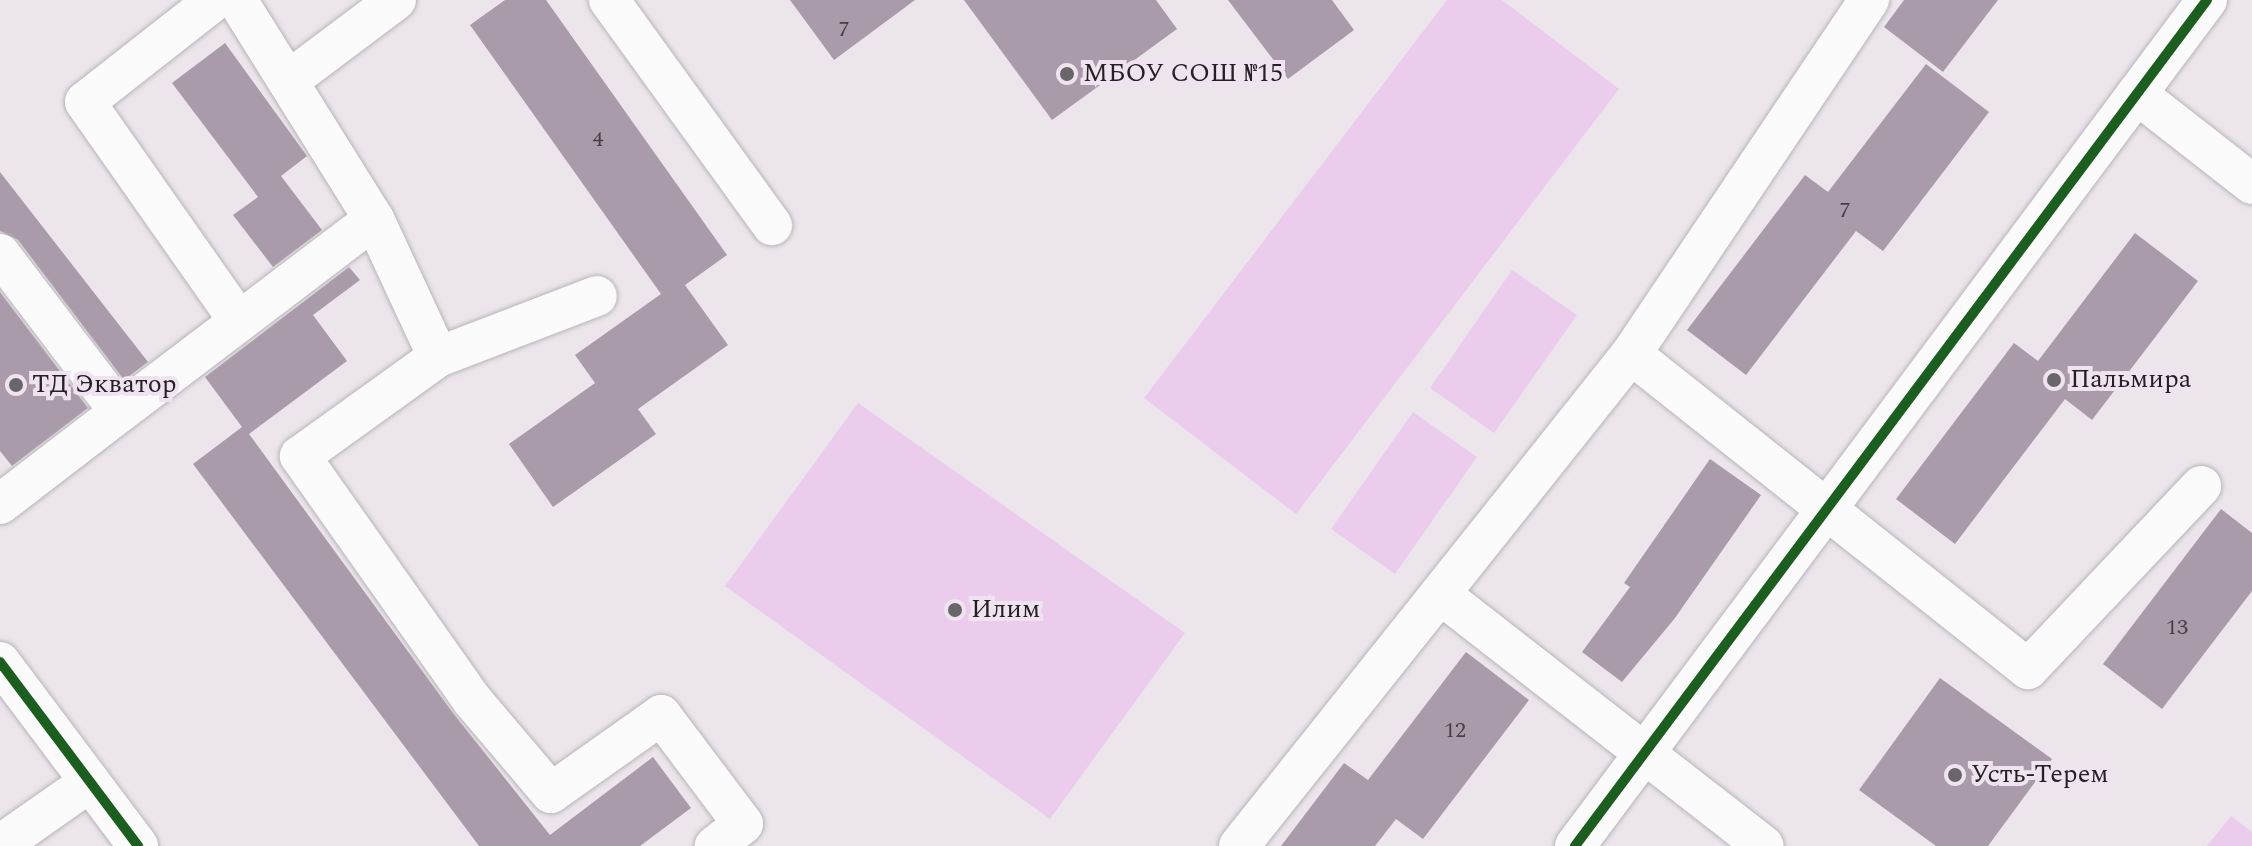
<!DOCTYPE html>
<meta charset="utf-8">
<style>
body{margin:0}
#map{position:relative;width:2252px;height:846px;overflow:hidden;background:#ece6ec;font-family:Spectral,serif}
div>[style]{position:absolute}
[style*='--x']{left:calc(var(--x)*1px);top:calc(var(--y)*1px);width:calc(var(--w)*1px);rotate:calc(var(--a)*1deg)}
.green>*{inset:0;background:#ebcced}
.building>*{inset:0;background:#a99baa}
.roads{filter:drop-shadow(0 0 2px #b9b4b9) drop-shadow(0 0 2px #b9b4b9)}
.minor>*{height:40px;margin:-20px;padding:0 20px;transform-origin:20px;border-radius:20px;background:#fcfbfc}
.cycleway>*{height:10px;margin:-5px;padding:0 5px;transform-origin:5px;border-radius:5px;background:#1b5e20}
.dots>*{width:22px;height:22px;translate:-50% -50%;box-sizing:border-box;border:4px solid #efe3ef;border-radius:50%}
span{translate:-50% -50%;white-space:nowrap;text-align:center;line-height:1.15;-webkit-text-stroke:8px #efe3ef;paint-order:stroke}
.number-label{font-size:22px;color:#453f46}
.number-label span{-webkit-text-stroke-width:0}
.poi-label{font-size:26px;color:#242024}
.left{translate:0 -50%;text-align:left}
</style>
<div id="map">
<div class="green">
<div style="clip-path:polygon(1447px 0,1502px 0,1619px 89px,1296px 514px,1144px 398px)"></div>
<div style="clip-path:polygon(1512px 270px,1577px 315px,1494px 433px,1430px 388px)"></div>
<div style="clip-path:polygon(858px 403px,1185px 633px,1050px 819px,725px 586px)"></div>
<div style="clip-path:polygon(1413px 412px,1477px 457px,1395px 574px,1331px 529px)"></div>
<div style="clip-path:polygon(2231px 816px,2252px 832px,2252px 846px,2207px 846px)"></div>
</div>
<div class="building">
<div style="clip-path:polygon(505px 0,546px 0,727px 255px,685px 285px,728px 345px,638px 409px,656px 434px,553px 507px,509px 444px,595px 383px,575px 355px,661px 294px,470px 25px)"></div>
<div style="clip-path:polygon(790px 0,915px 0,834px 60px)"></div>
<div style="clip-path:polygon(964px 0,1156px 0,1177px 29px,1052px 120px)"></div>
<div style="clip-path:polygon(1228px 0,1332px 0,1354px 30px,1288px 79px)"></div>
<div style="clip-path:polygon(1904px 0,1998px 0,1943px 72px,1884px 27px)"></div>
<div style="clip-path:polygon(225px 43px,307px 156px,281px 176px,322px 230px,273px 267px,233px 215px,258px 197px,172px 83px)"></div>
<div style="clip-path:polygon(1926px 64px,1989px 112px,1883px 251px,1856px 231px,1746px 375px,1687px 330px,1805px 175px,1828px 192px)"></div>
<div style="clip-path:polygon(0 172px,148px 362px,124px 380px,18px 240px,0 231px)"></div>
<div style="clip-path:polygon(2135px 233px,2198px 281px,2092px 420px,2065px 399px,1955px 544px,1896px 499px,2014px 343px,2038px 361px)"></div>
<div style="clip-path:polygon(349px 267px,360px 280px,313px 315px,347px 361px,249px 434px,453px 713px,550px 835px,653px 757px,691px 808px,640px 846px,479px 846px,193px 464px,242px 427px,205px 377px)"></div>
<div style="clip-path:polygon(0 292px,88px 408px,12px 466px,0 451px)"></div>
<div style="clip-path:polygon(1710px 459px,1761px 495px,1675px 618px,1622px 682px,1582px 652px,1630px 587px,1624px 583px)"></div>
<div style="clip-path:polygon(2221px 509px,2252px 533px,2252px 591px,2162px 709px,2103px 664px)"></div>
<div style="clip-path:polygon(1466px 652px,1529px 700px,1423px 839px,1396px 819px,1375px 846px,1281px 846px,1344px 763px,1368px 780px)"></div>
<div style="clip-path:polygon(1940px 678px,2052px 759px,1988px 846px,1936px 846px,1859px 790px)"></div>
</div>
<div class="roads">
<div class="minor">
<div style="--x:215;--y:0;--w:165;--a:141.9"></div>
<div style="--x:85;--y:102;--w:268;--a:54.9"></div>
<div style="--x:237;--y:0;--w:258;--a:58"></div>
<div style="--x:609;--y:0;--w:278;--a:54.1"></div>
<div style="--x:1869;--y:0;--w:427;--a:123.9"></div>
<div style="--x:1631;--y:354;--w:507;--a:38.43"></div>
<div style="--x:2028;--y:669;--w:252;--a:-46.6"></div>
<div style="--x:288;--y:81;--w:135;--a:-36.9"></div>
<div style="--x:2137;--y:94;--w:146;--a:38"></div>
<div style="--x:0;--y:254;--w:198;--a:52.8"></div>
<div style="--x:120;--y:412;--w:151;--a:142.5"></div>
<div style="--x:438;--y:357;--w:170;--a:-21"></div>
<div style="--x:120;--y:412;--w:319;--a:-37.2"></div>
<div style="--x:374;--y:219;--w:152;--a:65.1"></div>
<div style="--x:438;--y:357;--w:170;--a:144.3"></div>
<div style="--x:300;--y:456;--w:299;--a:54.8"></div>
<div style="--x:472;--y:700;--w:122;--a:49.7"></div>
<div style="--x:551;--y:793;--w:135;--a:-35.3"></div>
<div style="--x:661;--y:715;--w:136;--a:53"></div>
<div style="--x:743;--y:824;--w:36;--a:142"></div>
<div style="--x:1440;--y:594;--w:410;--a:37.9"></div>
<div style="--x:0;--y:662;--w:230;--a:53.1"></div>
<div style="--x:0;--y:845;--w:110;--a:-35"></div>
<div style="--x:1239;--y:846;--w:629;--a:-51.45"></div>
<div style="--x:1575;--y:846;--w:1056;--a:-53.24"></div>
</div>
</div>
<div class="cycleway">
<div style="--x:0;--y:662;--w:230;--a:53.1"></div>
<div style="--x:1575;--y:846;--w:1056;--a:-53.24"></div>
</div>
<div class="dots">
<div style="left:1067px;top:74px;background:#6a656a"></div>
<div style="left:2054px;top:380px;background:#6a656a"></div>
<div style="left:16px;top:385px;background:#6a656a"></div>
<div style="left:955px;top:610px;background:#6a656a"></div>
<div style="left:1955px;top:775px;background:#6a656a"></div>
</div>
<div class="number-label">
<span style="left:844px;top:30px">7</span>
<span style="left:598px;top:140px">4</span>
<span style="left:1845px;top:211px">7</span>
<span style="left:2177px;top:628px">13</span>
<span style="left:1455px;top:731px">12</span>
</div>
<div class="poi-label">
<span class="left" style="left:1083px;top:74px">МБОУ СОШ №15</span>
<span class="left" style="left:2070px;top:380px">Пальмира</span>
<span class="left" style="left:32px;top:385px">ТД Экватор</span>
<span class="left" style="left:971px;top:610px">Илим</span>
<span class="left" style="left:1971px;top:775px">Усть-Терем</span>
</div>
</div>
